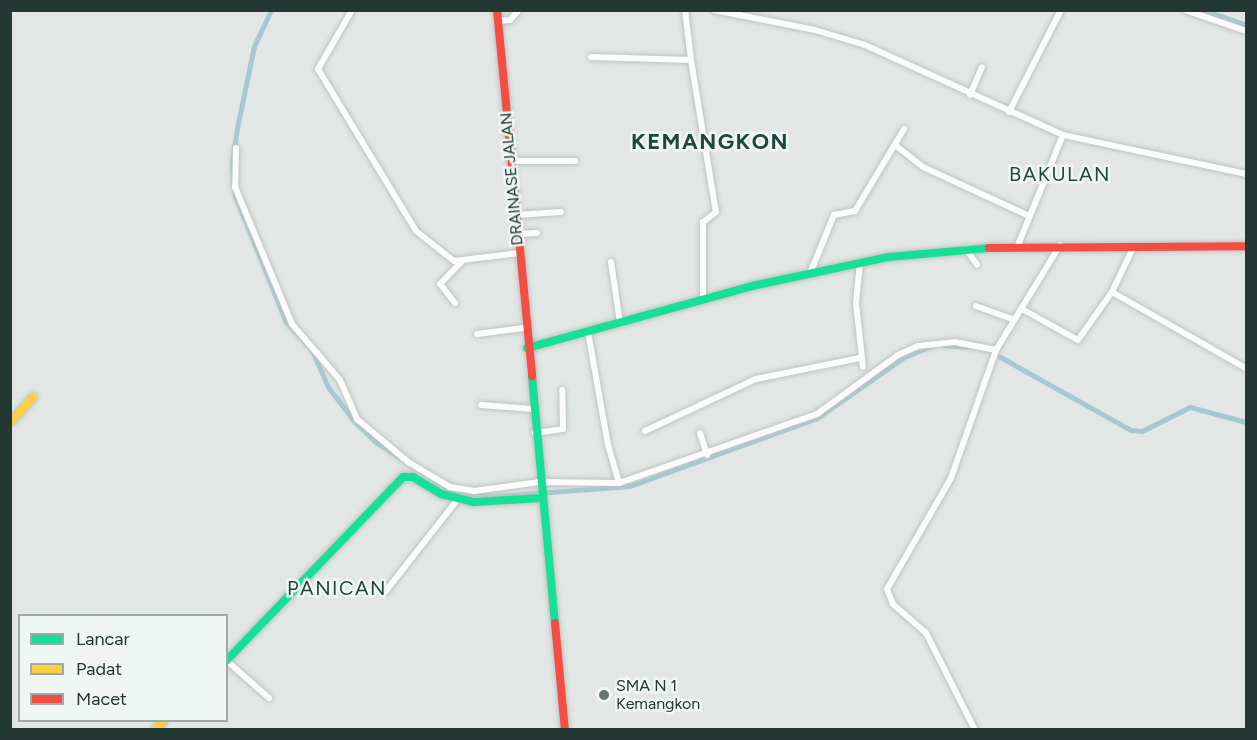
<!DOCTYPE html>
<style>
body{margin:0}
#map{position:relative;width:1257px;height:740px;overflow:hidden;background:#e2e7e5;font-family:Figtree,sans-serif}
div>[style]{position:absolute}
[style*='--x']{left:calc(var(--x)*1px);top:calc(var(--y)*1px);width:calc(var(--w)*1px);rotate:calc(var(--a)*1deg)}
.canal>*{height:5px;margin:-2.5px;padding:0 2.5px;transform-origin:2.5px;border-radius:2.5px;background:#a7c8d0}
.roads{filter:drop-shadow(0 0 2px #bfc4c2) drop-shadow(0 0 2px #bfc4c2)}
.street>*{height:6px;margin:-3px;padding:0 3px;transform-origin:3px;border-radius:3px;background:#fbfbfb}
.fast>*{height:8px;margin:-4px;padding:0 4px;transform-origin:4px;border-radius:4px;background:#16e098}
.slow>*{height:8px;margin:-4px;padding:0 4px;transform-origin:4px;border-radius:4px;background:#ffcf43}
.jam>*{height:8px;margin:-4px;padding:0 4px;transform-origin:4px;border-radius:4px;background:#f24e42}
.dots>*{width:16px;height:16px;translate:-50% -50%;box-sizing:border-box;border:3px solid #eff6f3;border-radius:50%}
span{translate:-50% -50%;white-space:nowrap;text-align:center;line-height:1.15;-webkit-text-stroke:5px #eff6f3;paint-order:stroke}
.street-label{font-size:16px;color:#233733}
.poi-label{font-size:16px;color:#233733}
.left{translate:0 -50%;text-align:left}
.quarter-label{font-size:20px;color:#21463f;letter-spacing:1.5px}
.district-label{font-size:22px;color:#21463f;font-weight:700;letter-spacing:1.5px}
.frame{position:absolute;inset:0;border:12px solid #233733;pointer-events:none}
.legend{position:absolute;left:18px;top:614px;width:210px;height:108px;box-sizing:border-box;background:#eff6f3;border:2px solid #9daaa6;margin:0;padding:8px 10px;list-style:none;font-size:18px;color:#233733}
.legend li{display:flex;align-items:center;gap:12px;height:30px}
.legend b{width:30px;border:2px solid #9daaa6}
</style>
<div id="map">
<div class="canal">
<div style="--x:271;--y:10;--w:40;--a:115"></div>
<div style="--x:254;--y:46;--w:84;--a:101.7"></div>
<div style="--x:237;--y:128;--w:37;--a:98"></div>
<div style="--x:232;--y:165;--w:31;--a:84"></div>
<div style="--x:235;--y:196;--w:136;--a:68"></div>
<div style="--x:286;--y:322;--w:38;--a:47"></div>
<div style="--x:312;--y:350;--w:40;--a:66.6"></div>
<div style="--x:328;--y:387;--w:44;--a:52.4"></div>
<div style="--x:355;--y:422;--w:30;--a:44"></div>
<div style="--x:377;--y:443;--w:92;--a:33"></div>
<div style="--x:454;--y:493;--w:42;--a:4.1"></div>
<div style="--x:496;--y:496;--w:134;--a:-4.3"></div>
<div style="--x:630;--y:486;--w:199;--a:-20"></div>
<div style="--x:817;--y:418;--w:106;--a:-35"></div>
<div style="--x:904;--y:357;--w:29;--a:-22"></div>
<div style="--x:1204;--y:10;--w:45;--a:19.7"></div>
<div style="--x:943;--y:345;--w:24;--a:5"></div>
<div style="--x:993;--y:353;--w:158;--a:29.2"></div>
<div style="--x:1131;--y:430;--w:11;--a:5"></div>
<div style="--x:1142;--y:431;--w:54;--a:-26.6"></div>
<div style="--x:1190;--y:407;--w:58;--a:15"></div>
</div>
<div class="roads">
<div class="street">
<div style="--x:352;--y:10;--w:68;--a:120"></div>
<div style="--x:318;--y:69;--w:189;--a:58.8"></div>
<div style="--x:416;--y:231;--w:48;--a:38.3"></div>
<div style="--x:454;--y:261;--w:65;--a:-7"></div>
<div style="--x:714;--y:10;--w:103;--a:11.2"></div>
<div style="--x:815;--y:30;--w:52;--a:16.7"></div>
<div style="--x:865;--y:45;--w:217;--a:24.4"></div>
<div style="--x:1185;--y:10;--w:65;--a:19"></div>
<div style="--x:498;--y:21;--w:12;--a:-5"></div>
<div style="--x:510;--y:20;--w:13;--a:-48"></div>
<div style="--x:591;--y:57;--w:100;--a:1.7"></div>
<div style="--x:691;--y:60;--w:50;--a:-96.8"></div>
<div style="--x:691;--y:60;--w:154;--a:80.7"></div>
<div style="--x:716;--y:212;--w:16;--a:142"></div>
<div style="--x:703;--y:222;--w:77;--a:90"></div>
<div style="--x:970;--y:95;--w:30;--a:-67"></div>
<div style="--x:1009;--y:112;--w:114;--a:-63"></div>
<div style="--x:895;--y:145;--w:36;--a:38"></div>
<div style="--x:923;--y:167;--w:117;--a:24.8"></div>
<div style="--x:236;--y:148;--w:39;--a:91"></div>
<div style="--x:235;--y:187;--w:148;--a:67.4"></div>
<div style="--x:292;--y:324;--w:74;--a:49.4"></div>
<div style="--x:340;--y:380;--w:43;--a:66.4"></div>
<div style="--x:357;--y:419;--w:67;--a:40.1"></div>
<div style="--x:408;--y:462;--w:49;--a:30.8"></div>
<div style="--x:450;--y:487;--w:24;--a:9"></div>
<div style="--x:474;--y:491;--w:66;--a:-7.9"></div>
<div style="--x:539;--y:482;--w:80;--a:0.7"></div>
<div style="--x:619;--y:483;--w:40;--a:-106"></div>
<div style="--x:608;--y:445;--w:116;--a:-100"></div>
<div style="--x:510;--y:161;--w:65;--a:0"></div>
<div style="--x:516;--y:215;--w:45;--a:-3.8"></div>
<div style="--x:518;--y:234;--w:19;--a:-3"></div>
<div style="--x:1018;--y:245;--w:119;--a:-67.8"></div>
<div style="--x:1063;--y:135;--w:187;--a:12"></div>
<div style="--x:1134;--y:246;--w:51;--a:115.6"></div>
<div style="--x:1112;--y:292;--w:154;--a:29.6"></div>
<div style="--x:966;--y:249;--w:19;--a:55"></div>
<div style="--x:611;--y:262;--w:61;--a:81.5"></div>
<div style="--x:860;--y:262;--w:41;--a:95.6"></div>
<div style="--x:856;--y:303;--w:64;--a:83.8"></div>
<div style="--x:811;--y:271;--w:61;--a:-67.7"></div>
<div style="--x:834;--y:215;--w:21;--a:-11"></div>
<div style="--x:855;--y:211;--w:96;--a:-59.1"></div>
<div style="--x:455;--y:303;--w:24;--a:-128"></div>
<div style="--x:440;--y:284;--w:30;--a:-46"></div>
<div style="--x:976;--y:306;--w:41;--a:19.7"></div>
<div style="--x:1022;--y:309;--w:64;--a:29"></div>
<div style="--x:1078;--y:340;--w:59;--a:-54.7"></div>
<div style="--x:477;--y:334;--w:47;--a:-7.3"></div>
<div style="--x:481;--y:405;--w:52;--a:4.4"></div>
<div style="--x:645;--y:431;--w:123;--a:-25.1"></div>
<div style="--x:756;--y:379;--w:106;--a:-11.4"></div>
<div style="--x:535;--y:433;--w:28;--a:-8"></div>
<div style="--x:563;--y:429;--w:39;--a:-91"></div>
<div style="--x:700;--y:433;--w:23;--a:72"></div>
<div style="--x:619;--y:483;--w:210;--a:-19.2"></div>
<div style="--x:817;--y:414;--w:100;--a:-36.1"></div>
<div style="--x:898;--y:355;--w:22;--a:-24"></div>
<div style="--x:918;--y:346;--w:37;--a:-6"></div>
<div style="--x:955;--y:342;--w:42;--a:11"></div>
<div style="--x:385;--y:592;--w:118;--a:-51.9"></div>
<div style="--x:227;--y:661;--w:56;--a:41.4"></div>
<div style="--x:975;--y:730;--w:109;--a:-116.8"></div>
<div style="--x:926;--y:633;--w:44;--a:-138.7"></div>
<div style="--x:893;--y:604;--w:16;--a:-112"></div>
<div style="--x:887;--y:589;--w:128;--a:-60"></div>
<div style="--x:951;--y:478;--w:136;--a:-70.6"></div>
<div style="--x:996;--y:350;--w:123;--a:-58.6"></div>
</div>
<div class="fast">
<div style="--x:527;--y:348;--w:233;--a:-15.4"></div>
<div style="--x:752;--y:286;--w:140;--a:-12"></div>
<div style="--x:889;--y:257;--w:100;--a:-5.1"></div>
<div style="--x:532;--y:376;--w:248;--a:84.7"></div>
<div style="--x:226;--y:661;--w:255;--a:-46.1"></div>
<div style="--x:403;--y:477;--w:10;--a:0"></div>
<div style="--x:413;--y:477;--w:33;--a:31"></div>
<div style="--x:441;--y:494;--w:33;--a:14"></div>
<div style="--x:473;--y:502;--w:69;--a:-3.3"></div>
</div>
<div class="slow">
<div style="--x:10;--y:422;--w:34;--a:-47"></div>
<div style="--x:155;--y:730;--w:13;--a:-48"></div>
</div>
<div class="jam">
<div style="--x:497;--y:10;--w:368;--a:84.5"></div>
<div style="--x:989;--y:248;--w:257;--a:-0.4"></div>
<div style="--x:555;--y:623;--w:107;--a:84.7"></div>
</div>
</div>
<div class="dots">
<div style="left:604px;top:695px;background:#667571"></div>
</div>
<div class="street-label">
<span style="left:512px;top:179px;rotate:-95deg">DRAINASE JALAN</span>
</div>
<div class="poi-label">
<span class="left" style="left:616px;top:695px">SMA N 1<br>Kemangkon</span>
</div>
<div class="quarter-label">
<span style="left:1060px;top:174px">BAKULAN</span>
<span style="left:337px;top:588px">PANICAN</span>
</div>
<div class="district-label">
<span style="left:710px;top:142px">KEMANGKON</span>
</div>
<div class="frame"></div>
<ul class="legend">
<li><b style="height:8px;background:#16e098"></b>Lancar</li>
<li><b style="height:8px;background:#ffcf43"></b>Padat</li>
<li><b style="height:8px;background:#f24e42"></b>Macet</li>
</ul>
</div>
